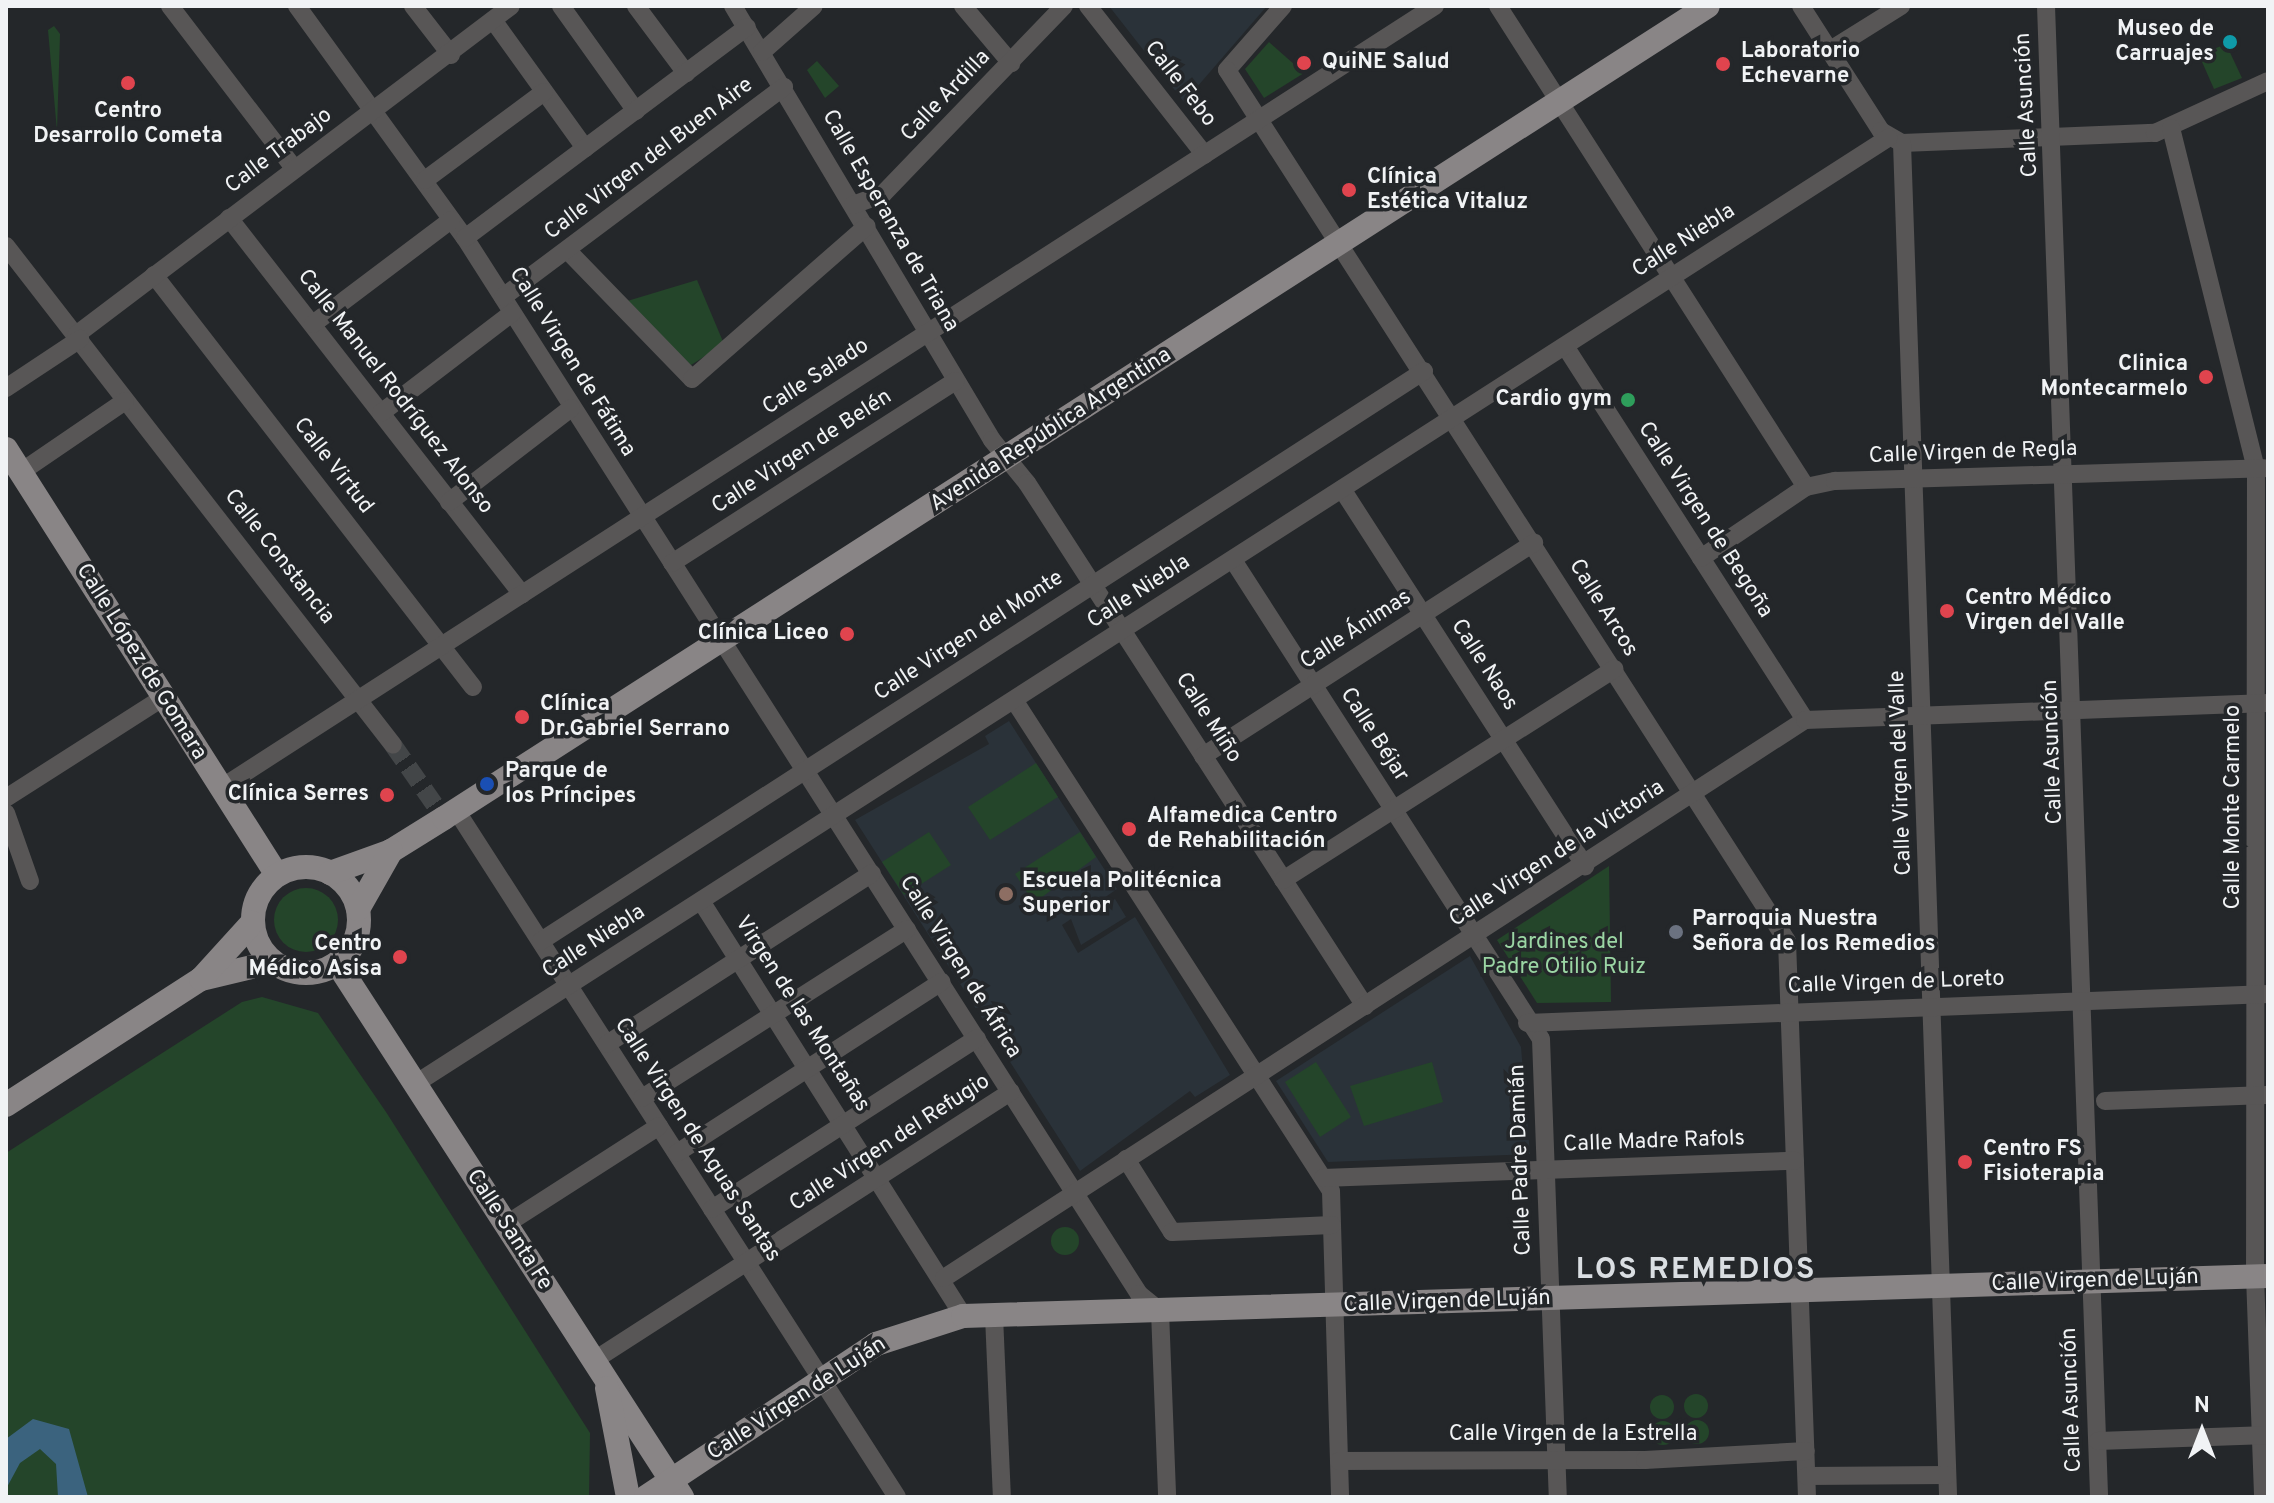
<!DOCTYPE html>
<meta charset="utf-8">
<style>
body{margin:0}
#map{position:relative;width:2274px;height:1503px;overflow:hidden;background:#24272a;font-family:Overpass,sans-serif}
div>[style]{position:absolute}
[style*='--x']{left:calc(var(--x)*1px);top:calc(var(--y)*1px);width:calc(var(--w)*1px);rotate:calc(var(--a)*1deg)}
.built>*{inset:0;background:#2a3239}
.green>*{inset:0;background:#24452a}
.round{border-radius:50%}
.water>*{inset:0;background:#3b637e}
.minor-tunnel>*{height:18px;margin-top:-9px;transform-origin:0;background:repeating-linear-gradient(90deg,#434648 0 18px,transparent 0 27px)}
.minor>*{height:18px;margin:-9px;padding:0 9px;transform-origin:9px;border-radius:9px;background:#585656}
.major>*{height:24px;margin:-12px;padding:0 12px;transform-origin:12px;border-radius:12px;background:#898586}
.major>.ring{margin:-12px;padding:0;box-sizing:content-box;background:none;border:24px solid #898586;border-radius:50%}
.dots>*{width:22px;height:22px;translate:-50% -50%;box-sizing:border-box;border:4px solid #24272a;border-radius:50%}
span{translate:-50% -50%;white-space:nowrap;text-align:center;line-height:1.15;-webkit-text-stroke:7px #24272a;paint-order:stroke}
.poi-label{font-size:22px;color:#f1f3f5;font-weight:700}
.right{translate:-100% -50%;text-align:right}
.left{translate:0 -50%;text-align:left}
.street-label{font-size:22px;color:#f1f3f5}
.park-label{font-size:22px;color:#9bd6a4}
.district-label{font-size:30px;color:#dadee2;font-weight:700;letter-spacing:2px}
.frame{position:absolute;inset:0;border:8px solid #f1f3f5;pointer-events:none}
.north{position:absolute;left:2162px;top:1391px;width:80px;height:80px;-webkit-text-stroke:6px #24272a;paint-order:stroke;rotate:0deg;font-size:22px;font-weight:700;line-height:32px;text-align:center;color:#f1f3f5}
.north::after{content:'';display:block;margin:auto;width:28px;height:36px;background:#f1f3f5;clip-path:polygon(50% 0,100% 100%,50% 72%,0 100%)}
</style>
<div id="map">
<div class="built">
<div style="clip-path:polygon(1109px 6px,1267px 6px,1184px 102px)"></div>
<div style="clip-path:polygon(1009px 721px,1117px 889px,1078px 916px,1115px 899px,1126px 917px,1081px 945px,1071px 919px,1062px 925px,1078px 953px,1135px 917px,1230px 1075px,1195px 1097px,1190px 1091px,1080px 1171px,855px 820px,989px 744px,985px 736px)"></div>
<div style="clip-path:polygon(1470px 956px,1521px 1047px,1530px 1154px,1328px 1162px,1276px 1081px)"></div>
</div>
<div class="green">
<div style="clip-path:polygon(54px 26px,60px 34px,57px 131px,48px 30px)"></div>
<div style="clip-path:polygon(1269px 42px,1304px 73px,1264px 98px,1245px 69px)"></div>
<div style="clip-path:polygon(2226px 44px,2242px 78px,2214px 89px,2199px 55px)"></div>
<div style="clip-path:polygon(817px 61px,839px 86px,825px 98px,807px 70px)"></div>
<div style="clip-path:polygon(697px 280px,724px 344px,691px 365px,624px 302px)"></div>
<div style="clip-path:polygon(1036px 763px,1058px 797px,990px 840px,968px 807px)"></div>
<div style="clip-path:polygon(929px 832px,951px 865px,904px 895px,882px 862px)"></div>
<div style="clip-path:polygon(1080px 832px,1096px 857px,1034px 903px,1015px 874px)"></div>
<div style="clip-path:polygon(1609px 866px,1611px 1002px,1537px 1003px,1497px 940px)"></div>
<div class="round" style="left:274px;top:888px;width:64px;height:64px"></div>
<div style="clip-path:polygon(262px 997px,318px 1013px,386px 1112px,590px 1433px,589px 1497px,6px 1497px,6px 1153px,242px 1002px)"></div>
<div style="clip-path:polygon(1316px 1062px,1351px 1117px,1320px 1137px,1285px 1082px)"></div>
<div style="clip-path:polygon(1432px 1062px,1443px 1102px,1364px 1126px,1350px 1086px)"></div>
<div class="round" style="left:1051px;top:1227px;width:28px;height:28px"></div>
<div class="round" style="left:1684px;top:1394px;width:24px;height:24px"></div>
<div class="round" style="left:1650px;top:1395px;width:24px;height:24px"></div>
<div class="round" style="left:1685px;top:1420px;width:24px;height:24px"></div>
<div class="round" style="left:1651px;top:1421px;width:24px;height:24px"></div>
</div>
<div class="water">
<div style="clip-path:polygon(33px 1419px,69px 1429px,88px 1497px,58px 1497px,56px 1464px,40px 1449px,20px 1463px,6px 1489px,6px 1439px)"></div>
</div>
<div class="minor-tunnel">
<div style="--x:393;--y:745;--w:89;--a:55.1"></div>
</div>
<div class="minor">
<div style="--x:170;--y:6;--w:204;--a:52.6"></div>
<div style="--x:297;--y:6;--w:286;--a:54.1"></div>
<div style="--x:465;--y:238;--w:1253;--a:57.45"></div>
<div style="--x:1139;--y:1294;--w:27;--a:39"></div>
<div style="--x:1160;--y:1311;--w:186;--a:87.8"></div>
<div style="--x:413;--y:6;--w:62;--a:52.2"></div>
<div style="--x:561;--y:6;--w:129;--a:54.5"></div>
<div style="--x:636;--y:6;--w:84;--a:53.3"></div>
<div style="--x:733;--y:6;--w:505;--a:59.17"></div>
<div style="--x:992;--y:440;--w:55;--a:50.9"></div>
<div style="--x:1027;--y:483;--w:623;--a:57.13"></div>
<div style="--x:963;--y:6;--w:75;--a:49.9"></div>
<div style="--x:1088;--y:6;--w:189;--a:51.9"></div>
<div style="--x:1283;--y:6;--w:85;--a:131.2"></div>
<div style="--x:1227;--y:70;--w:1035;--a:57.26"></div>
<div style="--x:1787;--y:941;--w:556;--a:87.94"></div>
<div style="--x:1498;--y:6;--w:571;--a:57.37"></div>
<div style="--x:1801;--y:6;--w:148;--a:57.4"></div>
<div style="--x:1881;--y:131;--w:24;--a:30"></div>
<div style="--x:1902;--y:143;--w:253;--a:-2.3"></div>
<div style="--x:2155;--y:133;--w:124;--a:-24.7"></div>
<div style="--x:2046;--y:6;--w:1492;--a:87.96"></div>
<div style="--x:493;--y:20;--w:158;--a:54.3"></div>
<div style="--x:1829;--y:51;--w:85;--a:-32"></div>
<div style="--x:762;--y:52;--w:69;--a:-41.5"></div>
<div style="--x:2171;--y:128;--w:351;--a:76"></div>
<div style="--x:2256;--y:469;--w:807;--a:90.07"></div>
<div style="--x:2255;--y:1276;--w:221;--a:87.9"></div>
<div style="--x:1902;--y:143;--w:1355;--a:88.05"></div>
<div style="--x:425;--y:180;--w:148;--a:-36.5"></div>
<div style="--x:853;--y:205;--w:32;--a:-20"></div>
<div style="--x:883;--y:194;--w:261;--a:-46.1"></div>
<div style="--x:229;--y:218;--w:477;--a:52.1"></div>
<div style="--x:465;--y:238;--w:352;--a:-36.8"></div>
<div style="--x:6;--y:246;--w:631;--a:52.2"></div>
<div style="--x:568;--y:251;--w:178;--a:45.9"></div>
<div style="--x:692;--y:379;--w:232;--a:-41.2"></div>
<div style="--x:154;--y:275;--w:521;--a:52.25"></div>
<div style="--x:503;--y:297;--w:351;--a:-36.8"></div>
<div style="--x:313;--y:324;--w:173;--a:-37"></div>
<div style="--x:76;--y:335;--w:545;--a:-37.1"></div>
<div style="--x:1565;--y:346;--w:444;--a:57.3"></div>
<div style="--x:6;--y:388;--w:89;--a:-33.5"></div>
<div style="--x:381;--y:413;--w:165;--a:-37.4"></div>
<div style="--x:21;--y:472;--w:126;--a:-34.3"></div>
<div style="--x:1342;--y:489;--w:449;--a:57.2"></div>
<div style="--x:449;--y:502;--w:154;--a:-37.6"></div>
<div style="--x:1701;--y:558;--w:127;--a:-34.1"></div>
<div style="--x:1806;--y:487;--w:30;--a:-12"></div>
<div style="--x:1835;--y:481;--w:429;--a:-1.7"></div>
<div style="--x:1233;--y:560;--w:569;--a:57.26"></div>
<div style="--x:1541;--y:1039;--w:458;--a:87.9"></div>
<div style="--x:672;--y:563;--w:337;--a:-32.7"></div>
<div style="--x:1014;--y:700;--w:584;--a:57.15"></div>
<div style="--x:1331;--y:1191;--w:306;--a:88.3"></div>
<div style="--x:1203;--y:756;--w:394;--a:-32.8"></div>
<div style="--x:221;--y:788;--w:1444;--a:-32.79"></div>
<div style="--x:6;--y:798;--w:188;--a:-32.6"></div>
<div style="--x:456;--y:810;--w:816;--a:57.3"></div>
<div style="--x:6;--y:813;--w:72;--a:70.6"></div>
<div style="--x:1283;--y:880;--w:393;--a:-32.5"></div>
<div style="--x:701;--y:901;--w:491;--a:57.7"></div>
<div style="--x:541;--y:941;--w:1051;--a:-32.84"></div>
<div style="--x:1527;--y:1023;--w:742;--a:-2.24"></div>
<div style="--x:607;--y:1044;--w:315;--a:-32.8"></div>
<div style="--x:415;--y:1084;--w:1751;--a:-32.71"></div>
<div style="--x:642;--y:1098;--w:314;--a:-32.5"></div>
<div style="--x:2105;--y:1101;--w:161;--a:-2.1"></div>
<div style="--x:677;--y:1153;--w:315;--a:-32.9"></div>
<div style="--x:1126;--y:1159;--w:86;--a:57.8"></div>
<div style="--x:1172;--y:1232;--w:160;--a:-2.5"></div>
<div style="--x:1323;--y:1178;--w:472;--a:-2.1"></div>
<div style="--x:712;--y:1209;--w:315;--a:-32.8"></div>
<div style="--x:505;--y:1225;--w:183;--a:-32.7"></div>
<div style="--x:944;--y:1278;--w:1026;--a:-32.95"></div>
<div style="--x:1805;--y:720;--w:463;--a:-2.1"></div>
<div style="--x:994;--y:1316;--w:181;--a:87.5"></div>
<div style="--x:593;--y:1361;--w:497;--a:-32.8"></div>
<div style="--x:2098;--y:1441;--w:170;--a:-2"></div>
<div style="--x:1339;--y:1461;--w:306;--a:-0.2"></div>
<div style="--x:1645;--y:1460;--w:161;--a:-3.2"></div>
<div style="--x:1807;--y:1476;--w:140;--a:-0.4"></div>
</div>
<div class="major">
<div style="--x:6;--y:449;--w:505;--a:57.54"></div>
<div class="ring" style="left:253px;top:867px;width:82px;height:82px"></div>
<div style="--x:330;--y:873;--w:65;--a:-19.8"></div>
<div style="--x:391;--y:851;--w:62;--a:-31.9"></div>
<div style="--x:444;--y:818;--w:1502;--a:-32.72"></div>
<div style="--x:358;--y:909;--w:67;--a:-60.4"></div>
<div style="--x:337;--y:963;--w:636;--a:57.13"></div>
<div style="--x:201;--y:979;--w:74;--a:-13.3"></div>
<div style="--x:6;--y:1105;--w:232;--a:-32.9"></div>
<div style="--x:201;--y:979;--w:76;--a:-47.7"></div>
<div style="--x:607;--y:1388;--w:111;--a:79.1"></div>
<div style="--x:646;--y:1497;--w:276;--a:-33.6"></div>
<div style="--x:876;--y:1344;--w:91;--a:-17.8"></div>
<div style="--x:963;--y:1316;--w:1306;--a:-1.76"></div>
</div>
<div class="dots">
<div style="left:2230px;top:42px;background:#0f9aa8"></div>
<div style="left:1304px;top:63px;background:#e0444e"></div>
<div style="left:1723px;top:64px;background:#e0444e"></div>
<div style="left:128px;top:83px;background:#e0444e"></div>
<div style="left:1349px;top:190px;background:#e0444e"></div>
<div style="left:2206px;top:377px;background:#e0444e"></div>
<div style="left:1628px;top:400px;background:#2e9e5b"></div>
<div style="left:1947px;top:611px;background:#e0444e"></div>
<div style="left:847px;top:634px;background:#e0444e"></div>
<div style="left:522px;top:717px;background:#e0444e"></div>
<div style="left:487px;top:784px;background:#1a4fb4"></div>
<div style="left:387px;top:795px;background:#e0444e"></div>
<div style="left:1129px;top:829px;background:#e0444e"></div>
<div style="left:1006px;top:894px;background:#8d6e63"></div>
<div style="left:1676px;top:932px;background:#6b7280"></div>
<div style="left:400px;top:957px;background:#e0444e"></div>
<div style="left:1965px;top:1162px;background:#e0444e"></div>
</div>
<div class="poi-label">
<span class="right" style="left:2214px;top:42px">Museo de<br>Carruajes</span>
<span class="left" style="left:1741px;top:64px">Laboratorio<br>Echevarne</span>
<span class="left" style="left:1322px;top:63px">QuiNE Salud</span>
<span style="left:128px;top:124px">Centro<br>Desarrollo Cometa</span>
<span class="left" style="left:1367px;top:190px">Clínica<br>Estética Vitaluz</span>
<span class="right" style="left:2188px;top:377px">Clinica<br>Montecarmelo</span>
<span class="right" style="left:1612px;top:400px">Cardio gym</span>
<span class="left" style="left:1965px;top:611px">Centro Médico<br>Virgen del Valle</span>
<span class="right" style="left:829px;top:634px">Clínica Liceo</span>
<span class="left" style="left:540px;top:717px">Clínica<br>Dr.Gabriel Serrano</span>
<span class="left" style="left:505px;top:784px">Parque de<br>los Príncipes</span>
<span class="right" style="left:369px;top:795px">Clínica Serres</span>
<span class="left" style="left:1147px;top:829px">Alfamedica Centro<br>de Rehabilitación</span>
<span class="left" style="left:1022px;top:894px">Escuela Politécnica<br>Superior</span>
<span class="left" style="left:1692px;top:932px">Parroquia Nuestra<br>Señora de los Remedios</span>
<span class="right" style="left:382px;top:957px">Centro<br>Médico Asisa</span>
<span class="left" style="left:1983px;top:1162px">Centro FS<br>Fisioterapia</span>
</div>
<div class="street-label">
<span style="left:1180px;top:84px;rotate:52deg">Calle Febo</span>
<span style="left:946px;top:96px;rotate:-46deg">Calle Ardilla</span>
<span style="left:2027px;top:105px;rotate:-93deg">Calle Asunción</span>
<span style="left:279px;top:151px;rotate:-37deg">Calle Trabajo</span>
<span style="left:649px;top:159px;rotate:-37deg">Calle Virgen del Buen Aire</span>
<span style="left:890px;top:221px;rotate:60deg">Calle Esperanza de Triana</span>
<span style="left:1684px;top:241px;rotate:-33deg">Calle Niebla</span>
<span style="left:572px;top:362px;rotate:58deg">Calle Virgen de Fátima</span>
<span style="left:816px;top:377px;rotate:-33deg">Calle Salado</span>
<span style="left:395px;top:392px;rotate:52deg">Calle Manuel Rodríguez Alonso</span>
<span style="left:1051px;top:430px;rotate:-33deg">Avenida República Argentina</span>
<span style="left:802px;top:452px;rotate:-33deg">Calle Virgen de Belén</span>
<span style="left:1973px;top:453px;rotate:-2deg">Calle Virgen de Regla</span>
<span style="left:333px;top:466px;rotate:52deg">Calle Virtud</span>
<span style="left:1705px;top:520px;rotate:57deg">Calle Virgen de Begoña</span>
<span style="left:279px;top:557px;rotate:52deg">Calle Constancia</span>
<span style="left:1139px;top:592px;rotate:-33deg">Calle Niebla</span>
<span style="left:1603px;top:608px;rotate:58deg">Calle Arcos</span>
<span style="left:1356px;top:630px;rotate:-33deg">Calle Ánimas</span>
<span style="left:969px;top:636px;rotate:-33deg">Calle Virgen del Monte</span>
<span style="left:141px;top:662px;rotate:58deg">Calle López de Gomara</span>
<span style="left:1484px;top:665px;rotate:57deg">Calle Naos</span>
<span style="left:1208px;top:718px;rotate:57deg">Calle Miño</span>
<span style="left:1374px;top:735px;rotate:57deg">Calle Béjar</span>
<span style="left:2053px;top:752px;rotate:-92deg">Calle Asunción</span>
<span style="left:1901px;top:773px;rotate:-92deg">Calle Virgen del Valle</span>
<span style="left:2234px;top:807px;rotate:-90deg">Calle Monte Carmelo</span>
<span style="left:1557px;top:854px;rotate:-33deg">Calle Virgen de la Victoria</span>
<span style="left:594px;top:942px;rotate:-33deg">Calle Niebla</span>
<span style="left:960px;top:967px;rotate:58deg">Calle Virgen de África</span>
<span style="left:1896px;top:983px;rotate:-2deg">Calle Virgen de Loreto</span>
<span style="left:802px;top:1014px;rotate:57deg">Virgen de las Montañas</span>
<span style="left:697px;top:1140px;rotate:57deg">Calle Virgen de Aguas Santas</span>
<span style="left:1654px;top:1142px;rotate:-2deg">Calle Madre Rafols</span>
<span style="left:890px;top:1143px;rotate:-33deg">Calle Virgen del Refugio</span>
<span style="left:1521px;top:1160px;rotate:-92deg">Calle Padre Damián</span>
<span style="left:509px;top:1230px;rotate:57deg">Calle Santa Fe</span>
<span style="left:2095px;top:1281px;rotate:-2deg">Calle Virgen de Luján</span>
<span style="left:1447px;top:1302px;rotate:-2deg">Calle Virgen de Luján</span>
<span style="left:797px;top:1399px;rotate:-33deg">Calle Virgen de Luján</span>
<span style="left:2072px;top:1400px;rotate:-92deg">Calle Asunción</span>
<span style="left:1573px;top:1435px">Calle Virgen de la Estrella</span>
</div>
<div class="park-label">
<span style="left:1564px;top:955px">Jardines del<br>Padre Otilio Ruiz</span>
</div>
<div class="district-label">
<span style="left:1696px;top:1271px">LOS REMEDIOS</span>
</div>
<div class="frame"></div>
<div class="north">N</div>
</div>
